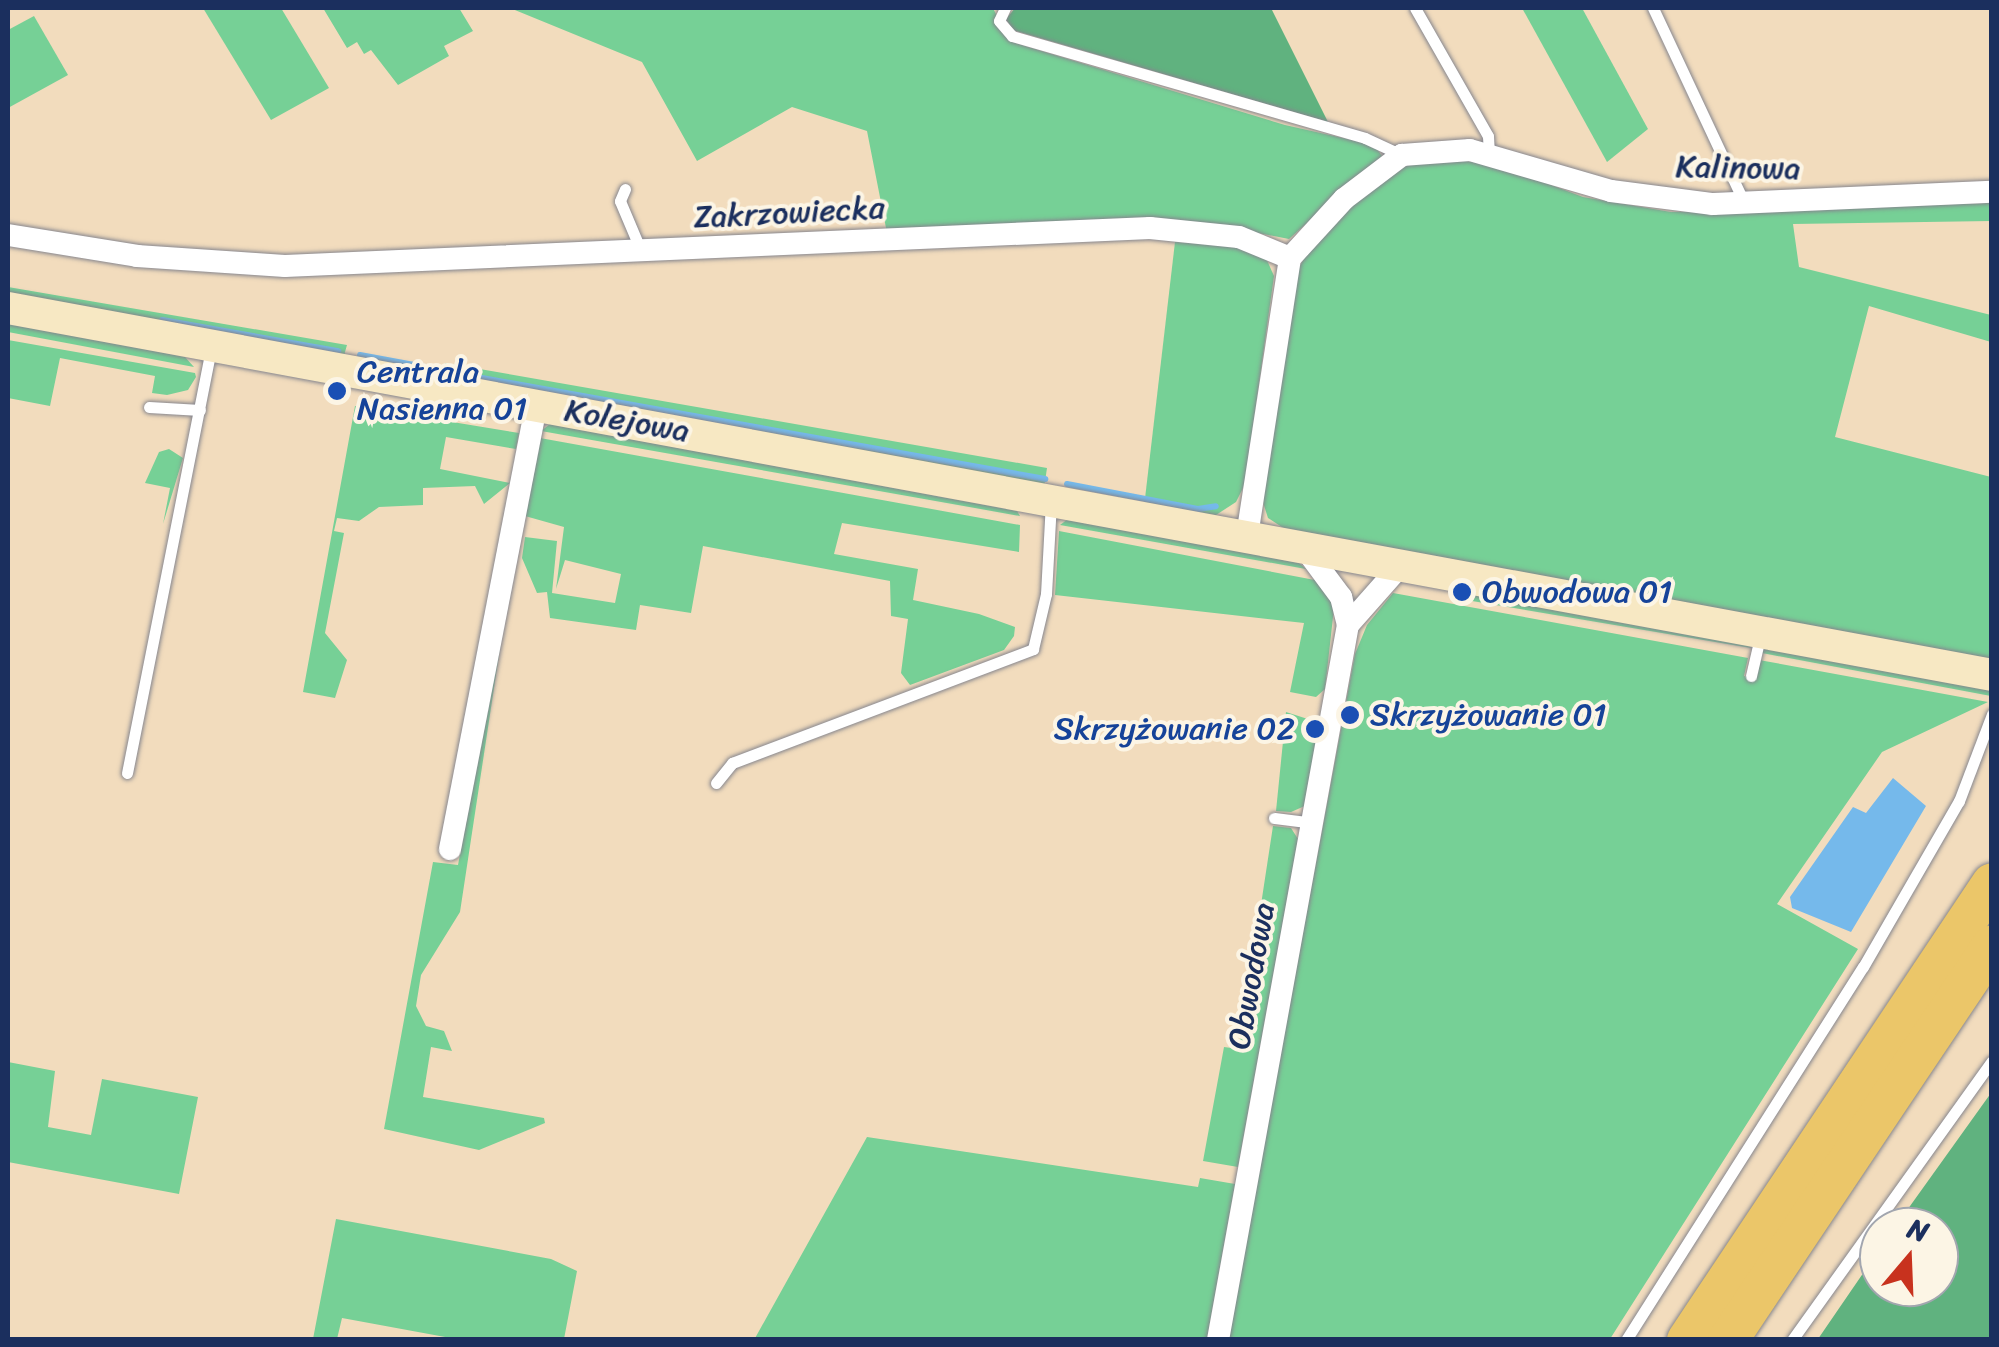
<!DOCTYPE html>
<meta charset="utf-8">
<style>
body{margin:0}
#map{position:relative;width:1999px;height:1347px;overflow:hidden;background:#f2dcbd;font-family:Sriracha,sans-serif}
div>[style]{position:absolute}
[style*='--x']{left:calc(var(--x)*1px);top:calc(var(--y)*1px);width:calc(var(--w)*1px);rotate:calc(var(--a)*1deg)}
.green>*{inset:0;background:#76d096}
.forest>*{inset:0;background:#60b27f}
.water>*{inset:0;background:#75b9eb}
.stream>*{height:6px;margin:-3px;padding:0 3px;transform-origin:3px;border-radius:3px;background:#75b9eb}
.roads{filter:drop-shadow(0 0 2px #86868e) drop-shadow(0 0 2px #86868e)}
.lane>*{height:11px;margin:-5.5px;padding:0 5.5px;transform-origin:5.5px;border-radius:5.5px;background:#fff}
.street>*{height:22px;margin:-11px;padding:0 11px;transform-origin:11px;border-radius:11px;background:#fff}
.secondary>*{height:32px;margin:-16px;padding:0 16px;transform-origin:16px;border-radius:16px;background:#f7e8c3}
.highway>*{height:40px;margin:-20px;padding:0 20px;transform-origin:20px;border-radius:20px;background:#ebc669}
.dots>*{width:28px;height:28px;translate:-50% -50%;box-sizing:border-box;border:5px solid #fcf5e5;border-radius:50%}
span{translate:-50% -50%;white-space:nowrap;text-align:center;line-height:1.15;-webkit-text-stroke:8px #fcf5e5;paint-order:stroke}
.street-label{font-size:32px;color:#1b2f5e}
.transit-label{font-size:32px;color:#164399}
.left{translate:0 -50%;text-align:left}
.right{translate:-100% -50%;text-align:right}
.frame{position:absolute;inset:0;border:10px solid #1b2f5e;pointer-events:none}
.north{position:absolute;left:1859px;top:1207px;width:100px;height:100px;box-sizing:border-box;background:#fcf5e5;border:2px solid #a2a6af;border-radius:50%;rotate:19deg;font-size:28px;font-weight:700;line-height:40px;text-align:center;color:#1b2f5e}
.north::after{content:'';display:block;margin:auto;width:35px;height:45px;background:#c8321e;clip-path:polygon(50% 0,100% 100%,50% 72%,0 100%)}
</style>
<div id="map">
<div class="green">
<div style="clip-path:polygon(203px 8px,281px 8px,329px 88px,271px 120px)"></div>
<div style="clip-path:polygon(323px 8px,459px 8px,473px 31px,444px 46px,449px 56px,398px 85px,371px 50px,364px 54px,357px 42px,347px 48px)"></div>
<div style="clip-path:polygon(510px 8px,993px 8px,1009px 41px,1285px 125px,1374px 145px,1382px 156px,1289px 239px,1258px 233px,887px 233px,867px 131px,792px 107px,697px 161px,642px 62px)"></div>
<div style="clip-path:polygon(1522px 8px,1582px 8px,1648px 129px,1607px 162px)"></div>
<div style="clip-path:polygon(34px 16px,68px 75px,8px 108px,8px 30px)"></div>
<div style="clip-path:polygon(1440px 156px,1509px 169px,1583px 197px,1671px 212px,1991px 203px,1991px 221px,1793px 224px,1799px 267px,1991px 315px,1991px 342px,1869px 306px,1835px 437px,1991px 477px,1991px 660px,1288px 531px,1268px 518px,1261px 496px,1294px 277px,1312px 244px,1351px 205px,1400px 168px)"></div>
<div style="clip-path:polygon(1175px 242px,1238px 245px,1266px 258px,1274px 276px,1245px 484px,1236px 502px,1216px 515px,1144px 507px)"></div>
<div style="clip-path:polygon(8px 287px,347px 345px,345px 352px,344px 358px,8px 298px)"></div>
<div style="clip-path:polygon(8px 321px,185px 357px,194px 367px,8px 332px)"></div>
<div style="clip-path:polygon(8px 340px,195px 373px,196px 377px,188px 390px,167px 395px,152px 393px,155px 376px,60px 358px,50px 406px,8px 398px)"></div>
<div style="clip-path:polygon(445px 363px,1047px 468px,1044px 488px,444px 375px)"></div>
<div style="clip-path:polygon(355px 406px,519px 433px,516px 449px,446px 437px,440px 469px,510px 483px,484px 504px,475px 486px,423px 488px,423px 505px,379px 507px,359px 521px,337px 518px,334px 531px,344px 533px,325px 633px,347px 660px,335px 698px,303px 692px)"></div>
<div style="clip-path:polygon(550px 424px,1017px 511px,1020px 516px,541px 431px)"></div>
<div style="clip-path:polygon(540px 438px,1020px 525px,1019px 552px,842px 523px,834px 554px,918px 569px,913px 600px,979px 614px,1015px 627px,1014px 636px,1004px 650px,910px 685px,901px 673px,908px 619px,891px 616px,890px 581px,703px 546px,691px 613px,640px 605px,636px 630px,550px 618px,547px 592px,537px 593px,522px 558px,525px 537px,557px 541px,552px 593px,615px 603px,621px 574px,565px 560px,556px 589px,564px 527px,525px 516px)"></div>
<div style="clip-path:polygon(169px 449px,183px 458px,163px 524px,170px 488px,145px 483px,159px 452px)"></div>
<div style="clip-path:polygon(1068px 519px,1299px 563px,1306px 569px,1060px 525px)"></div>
<div style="clip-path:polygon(1059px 531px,1320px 581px,1334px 608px,1325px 689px,1316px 697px,1290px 692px,1304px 623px,1055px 595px)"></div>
<div style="clip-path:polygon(1474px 590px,1749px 644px,1751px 648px,1472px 601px)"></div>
<div style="clip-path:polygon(1393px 593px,1748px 658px,1744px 676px,1756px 679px,1759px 660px,1988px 702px,1882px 752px,1777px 904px,1858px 949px,1610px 1339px,1227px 1340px,1355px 654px,1367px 625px)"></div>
<div style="clip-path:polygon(504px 622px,460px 912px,421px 975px,416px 1006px,426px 1026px,444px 1031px,452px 1051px,431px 1047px,423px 1097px,544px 1118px,545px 1123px,479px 1150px,384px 1129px,433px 862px,458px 865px)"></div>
<div style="clip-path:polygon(1764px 648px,1988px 689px,1991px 696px,1762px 653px)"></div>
<div style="clip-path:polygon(1286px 712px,1317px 722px,1318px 729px,1307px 805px,1291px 812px,1276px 811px)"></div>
<div style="clip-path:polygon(1273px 826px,1291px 828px,1298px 839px,1238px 1167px,1203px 1161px,1224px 1047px,1239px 1049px)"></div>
<div style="clip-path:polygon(8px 1062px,55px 1071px,48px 1127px,91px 1135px,102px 1079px,198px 1097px,179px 1194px,8px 1162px)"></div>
<div style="clip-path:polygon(867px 1137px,1198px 1187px,1200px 1178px,1235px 1184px,1207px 1339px,754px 1340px)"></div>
<div style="clip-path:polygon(336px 1219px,551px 1259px,577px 1271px,564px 1339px,456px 1339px,342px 1318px,337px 1339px,313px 1339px)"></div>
</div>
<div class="forest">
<div style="clip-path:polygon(1015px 8px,1271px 8px,1328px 122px,1013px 30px,1006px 19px)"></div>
<div style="clip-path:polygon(1991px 1093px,1991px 1339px,1818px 1339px,1879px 1250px,1879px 1287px,1939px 1287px,1939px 1227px,1895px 1227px)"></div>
</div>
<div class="water">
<div style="clip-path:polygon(1893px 778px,1926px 806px,1851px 932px,1792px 908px,1790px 897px,1853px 807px,1866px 813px)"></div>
</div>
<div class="stream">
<div style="--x:162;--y:320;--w:179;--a:10"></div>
<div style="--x:360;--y:355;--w:66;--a:10.5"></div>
<div style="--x:443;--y:371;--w:612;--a:10.17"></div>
<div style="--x:1067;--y:484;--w:133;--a:10.8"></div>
<div style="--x:1198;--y:509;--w:18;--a:-9"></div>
</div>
<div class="roads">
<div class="lane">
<div style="--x:1005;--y:8;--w:14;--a:115"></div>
<div style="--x:999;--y:21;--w:20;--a:49"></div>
<div style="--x:1012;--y:36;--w:367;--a:16.1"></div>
<div style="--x:1365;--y:138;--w:41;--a:24.7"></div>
<div style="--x:1415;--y:8;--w:147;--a:60.3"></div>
<div style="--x:1488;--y:136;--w:18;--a:87"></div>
<div style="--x:1653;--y:8;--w:217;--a:64.9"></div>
<div style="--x:625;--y:189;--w:13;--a:113"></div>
<div style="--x:620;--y:201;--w:56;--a:67.1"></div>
<div style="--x:149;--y:407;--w:51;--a:3.4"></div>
<div style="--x:1751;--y:676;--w:40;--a:-77"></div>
<div style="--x:127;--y:773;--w:432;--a:-78.8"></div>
<div style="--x:716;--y:783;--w:26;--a:-51"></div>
<div style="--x:732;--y:763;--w:322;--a:-20.7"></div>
<div style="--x:1033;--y:649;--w:57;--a:-76.7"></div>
<div style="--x:1046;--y:594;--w:91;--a:-86.9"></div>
<div style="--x:1274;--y:818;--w:39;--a:7"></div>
<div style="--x:1626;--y:1340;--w:442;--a:-57.6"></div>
<div style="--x:1863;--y:967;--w:192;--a:-60"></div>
<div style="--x:1959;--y:801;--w:93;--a:-69.2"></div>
<div style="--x:1792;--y:1340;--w:343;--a:-54.4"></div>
</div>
<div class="street">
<div style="--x:8;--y:235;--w:131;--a:9.2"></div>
<div style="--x:137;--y:256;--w:148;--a:3.9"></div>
<div style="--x:285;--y:266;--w:866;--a:-2.52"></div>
<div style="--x:1150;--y:228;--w:89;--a:5.8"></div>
<div style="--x:1239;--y:237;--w:55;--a:22.4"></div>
<div style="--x:1247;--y:536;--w:281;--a:-81.2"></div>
<div style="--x:1290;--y:258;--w:80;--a:-47.5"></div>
<div style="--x:1344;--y:199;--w:73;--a:-37.2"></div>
<div style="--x:1402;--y:155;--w:68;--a:-4.2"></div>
<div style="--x:1470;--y:150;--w:147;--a:16.2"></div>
<div style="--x:1611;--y:191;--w:103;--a:7.3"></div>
<div style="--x:1713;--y:204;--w:279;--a:-2.5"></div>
<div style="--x:1303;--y:546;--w:64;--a:53.3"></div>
<div style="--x:1341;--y:597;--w:29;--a:76"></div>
<div style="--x:450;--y:849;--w:452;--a:-79"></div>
<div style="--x:1218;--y:1340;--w:727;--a:-79.7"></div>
<div style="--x:1348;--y:625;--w:80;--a:-48.5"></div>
</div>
<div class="secondary">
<div style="--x:8;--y:308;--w:2018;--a:10.48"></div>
</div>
<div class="highway">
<div style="--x:1687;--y:1340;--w:549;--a:-56.28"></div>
<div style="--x:1728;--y:1340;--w:475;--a:-56.2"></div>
</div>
</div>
<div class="dots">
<div style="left:337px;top:391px;background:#1a4fb4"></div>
<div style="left:1462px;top:592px;background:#1a4fb4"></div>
<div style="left:1350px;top:715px;background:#1a4fb4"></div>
<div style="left:1315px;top:729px;background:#1a4fb4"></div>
</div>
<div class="street-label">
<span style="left:1738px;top:168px;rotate:1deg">Kalinowa</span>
<span style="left:789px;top:213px;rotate:-3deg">Zakrzowiecka</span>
<span style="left:627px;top:421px;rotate:10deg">Kolejowa</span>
<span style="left:1252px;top:976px;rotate:-80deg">Obwodowa</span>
</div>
<div class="transit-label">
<span class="left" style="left:357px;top:391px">Centrala<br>Nasienna 01</span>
<span class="left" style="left:1482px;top:592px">Obwodowa 01</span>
<span class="left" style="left:1370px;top:715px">Skrzyżowanie 01</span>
<span class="right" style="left:1295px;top:729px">Skrzyżowanie 02</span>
</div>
<div class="frame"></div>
<div class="north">N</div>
</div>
